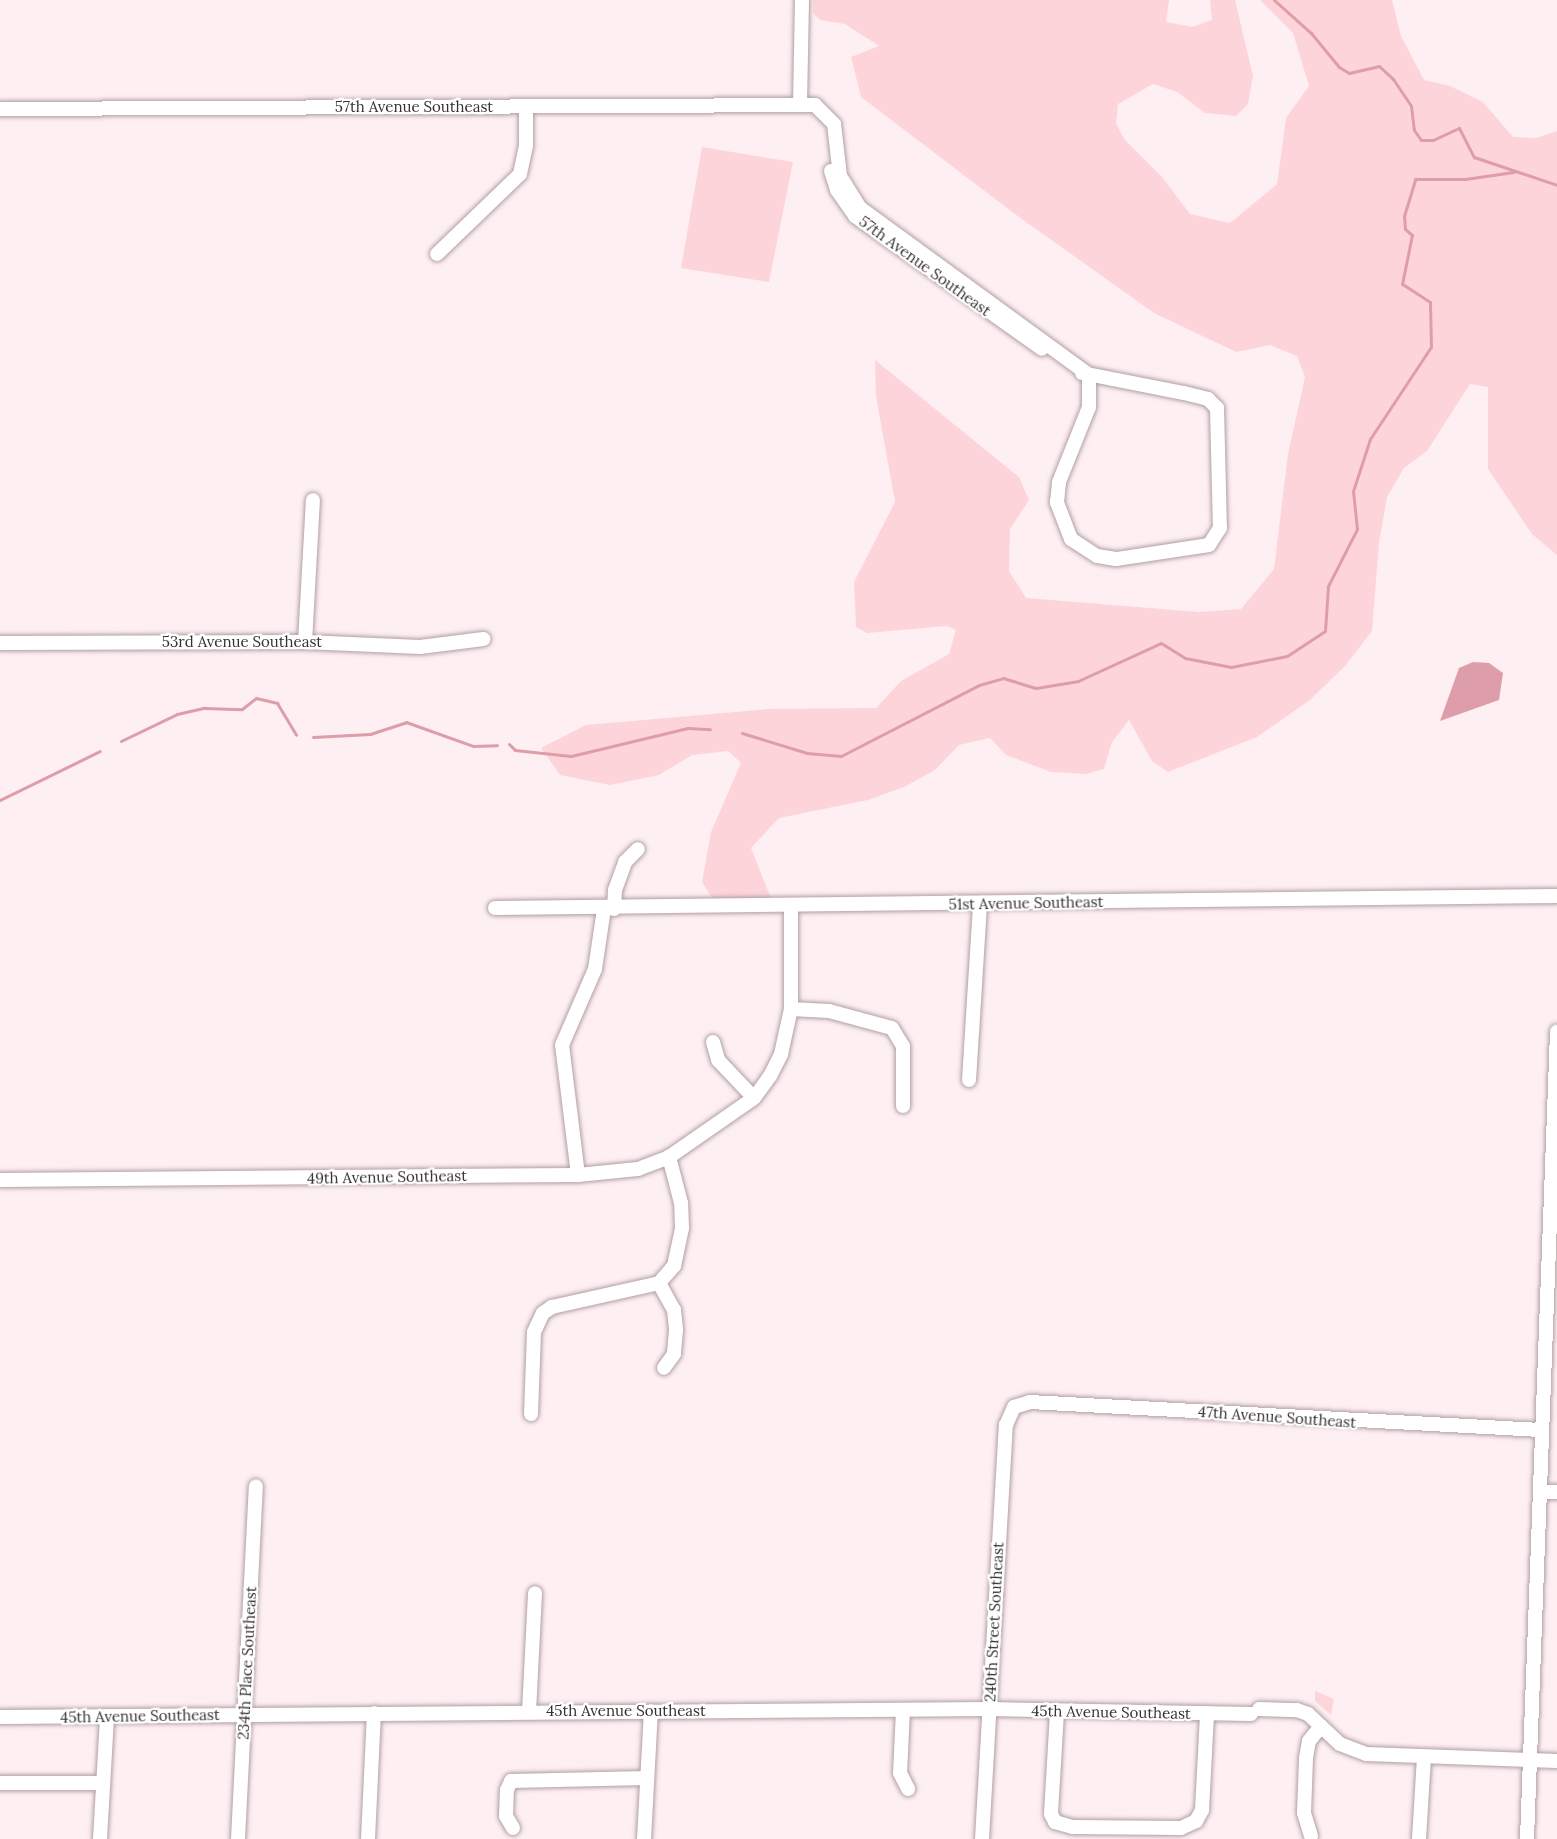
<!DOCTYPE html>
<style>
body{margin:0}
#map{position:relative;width:1557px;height:1839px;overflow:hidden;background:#feeff2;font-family:Lora,serif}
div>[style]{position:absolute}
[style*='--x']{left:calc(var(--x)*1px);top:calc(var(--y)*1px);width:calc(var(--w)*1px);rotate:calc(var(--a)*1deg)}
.green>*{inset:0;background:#fed4db}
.water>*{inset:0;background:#dd9da9}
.stream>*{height:3px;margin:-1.5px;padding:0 1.5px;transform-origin:1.5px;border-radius:1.5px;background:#dd9da9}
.roads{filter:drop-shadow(0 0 2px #b0a0a2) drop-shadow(0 0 2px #b0a0a2)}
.minor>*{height:14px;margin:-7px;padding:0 7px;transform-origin:7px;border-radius:7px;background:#fff}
span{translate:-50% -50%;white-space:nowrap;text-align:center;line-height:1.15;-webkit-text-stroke:4.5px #fff;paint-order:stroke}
.street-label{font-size:15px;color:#363031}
</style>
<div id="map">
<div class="green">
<div style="clip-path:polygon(813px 0,1169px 0,1166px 22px,1192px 27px,1212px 20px,1210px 0,1235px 0,1253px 76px,1248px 104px,1236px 116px,1205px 113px,1177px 92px,1153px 84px,1118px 104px,1116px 123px,1124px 139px,1162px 177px,1190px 214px,1230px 223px,1277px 184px,1286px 118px,1309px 86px,1293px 33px,1260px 0,1392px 0,1401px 36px,1424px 80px,1450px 86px,1483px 102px,1513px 137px,1536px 138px,1557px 131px,1557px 555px,1532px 534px,1488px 469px,1488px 387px,1470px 384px,1427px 451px,1404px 468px,1387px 497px,1379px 543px,1372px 631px,1345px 666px,1310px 700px,1257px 737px,1168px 772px,1152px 761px,1129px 720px,1112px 742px,1104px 769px,1086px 774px,1051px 772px,1006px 755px,990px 738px,959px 745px,935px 770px,904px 787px,868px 800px,779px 818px,751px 848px,774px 906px,718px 907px,702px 882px,711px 832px,741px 763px,728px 751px,692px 755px,659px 775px,610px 785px,560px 775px,541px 748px,586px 725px,769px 709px,876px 708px,901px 681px,949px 654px,956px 630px,947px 626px,867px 633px,856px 627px,854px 582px,895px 502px,876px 396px,875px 360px,1019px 477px,1029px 500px,1010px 529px,1009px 571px,1026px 598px,1199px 612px,1241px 609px,1274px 569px,1288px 454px,1305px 377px,1297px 356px,1270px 345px,1236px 352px,1154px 313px,1015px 214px,861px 97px,851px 57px,879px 46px,845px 24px,820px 20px,813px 13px)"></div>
<div style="clip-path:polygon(702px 147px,793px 162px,769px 282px,681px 268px)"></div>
<div style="clip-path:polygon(1315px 1691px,1334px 1699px,1331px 1715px,1315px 1701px)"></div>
</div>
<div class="water">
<div style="clip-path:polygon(1473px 662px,1489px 663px,1503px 673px,1499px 700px,1440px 721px,1459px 668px)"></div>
</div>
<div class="stream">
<div style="--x:1274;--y:0;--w:50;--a:41.7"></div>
<div style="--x:1311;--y:33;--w:44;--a:50.5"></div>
<div style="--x:1339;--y:67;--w:12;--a:31"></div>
<div style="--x:1349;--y:73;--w:31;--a:-13"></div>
<div style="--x:1379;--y:66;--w:19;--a:43"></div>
<div style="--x:1393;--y:79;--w:32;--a:56"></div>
<div style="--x:1411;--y:106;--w:24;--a:83"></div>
<div style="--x:1414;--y:130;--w:12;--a:55"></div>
<div style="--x:1421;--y:140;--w:12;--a:0"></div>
<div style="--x:1433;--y:140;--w:29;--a:-25"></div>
<div style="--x:1459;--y:128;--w:33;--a:63"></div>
<div style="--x:1474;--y:157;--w:88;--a:18.6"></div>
<div style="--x:742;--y:733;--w:68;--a:17.1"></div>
<div style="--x:807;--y:753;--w:34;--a:5"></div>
<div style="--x:841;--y:756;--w:155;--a:-27.2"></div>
<div style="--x:979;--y:685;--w:25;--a:-16"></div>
<div style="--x:1003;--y:678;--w:34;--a:17"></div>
<div style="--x:1036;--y:688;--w:43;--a:-9.5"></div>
<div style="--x:1078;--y:681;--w:91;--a:-24.6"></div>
<div style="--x:1161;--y:643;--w:28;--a:32"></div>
<div style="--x:1185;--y:658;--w:47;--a:11.1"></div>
<div style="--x:1231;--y:667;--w:57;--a:-11.1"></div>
<div style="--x:1287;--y:656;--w:45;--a:-33.3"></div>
<div style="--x:1325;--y:631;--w:45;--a:-86.2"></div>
<div style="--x:1328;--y:586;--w:64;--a:-63"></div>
<div style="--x:1357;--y:529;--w:38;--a:-96"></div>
<div style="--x:1353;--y:491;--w:55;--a:-71.9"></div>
<div style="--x:1370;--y:439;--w:110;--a:-56.5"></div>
<div style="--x:1431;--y:347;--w:45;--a:-91.3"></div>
<div style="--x:1430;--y:302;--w:33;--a:-147"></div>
<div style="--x:1402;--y:284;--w:50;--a:-78.5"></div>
<div style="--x:1412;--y:235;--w:9;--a:-139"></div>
<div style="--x:1405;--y:229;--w:13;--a:-94"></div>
<div style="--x:1404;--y:216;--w:39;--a:-73"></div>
<div style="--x:1415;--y:179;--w:50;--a:0"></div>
<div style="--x:1465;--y:179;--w:49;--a:-8.1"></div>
<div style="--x:313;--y:737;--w:57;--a:-3"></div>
<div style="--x:370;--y:734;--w:38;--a:-18"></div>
<div style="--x:406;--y:722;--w:71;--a:19.7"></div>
<div style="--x:473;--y:746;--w:24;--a:-2"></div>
<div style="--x:121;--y:741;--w:62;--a:-25.7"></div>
<div style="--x:177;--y:714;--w:28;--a:-13"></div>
<div style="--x:204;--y:708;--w:38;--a:2"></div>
<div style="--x:242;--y:709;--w:18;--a:-38"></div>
<div style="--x:256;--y:698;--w:22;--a:13"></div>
<div style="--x:277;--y:703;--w:37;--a:59"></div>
<div style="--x:509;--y:744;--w:8;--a:45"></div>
<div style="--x:515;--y:750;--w:56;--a:6.1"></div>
<div style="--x:571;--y:756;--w:120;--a:-13.5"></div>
<div style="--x:688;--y:728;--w:22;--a:3"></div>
<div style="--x:0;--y:800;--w:111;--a:-26.1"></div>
</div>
<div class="roads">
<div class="minor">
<div style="--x:800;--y:104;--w:104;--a:-88.9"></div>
<div style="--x:0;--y:109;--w:815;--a:-0.28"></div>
<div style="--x:815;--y:105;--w:27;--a:45"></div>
<div style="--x:834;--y:124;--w:52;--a:83.4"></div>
<div style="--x:840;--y:176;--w:38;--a:58"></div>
<div style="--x:860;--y:208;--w:283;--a:36.1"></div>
<div style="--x:831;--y:171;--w:20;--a:72"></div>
<div style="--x:837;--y:190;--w:32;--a:55"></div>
<div style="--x:855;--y:216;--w:229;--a:35.4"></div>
<div style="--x:437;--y:254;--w:115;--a:-43.9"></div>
<div style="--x:520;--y:174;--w:30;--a:-78"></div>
<div style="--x:526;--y:145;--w:39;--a:-90"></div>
<div style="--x:1082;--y:373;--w:104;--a:11.1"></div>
<div style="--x:1184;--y:393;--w:25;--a:14"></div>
<div style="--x:1208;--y:399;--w:13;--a:45"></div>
<div style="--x:1217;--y:408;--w:120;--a:88.6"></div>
<div style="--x:1220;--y:528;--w:20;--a:123"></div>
<div style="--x:1209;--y:545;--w:94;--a:171.4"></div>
<div style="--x:1116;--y:559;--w:19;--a:-171"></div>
<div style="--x:1097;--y:556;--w:31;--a:-147"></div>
<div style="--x:1071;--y:539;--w:40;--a:-111"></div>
<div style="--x:1057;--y:502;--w:20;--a:-84"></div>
<div style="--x:1059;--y:482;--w:81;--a:-68.2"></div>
<div style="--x:1089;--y:407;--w:32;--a:-90"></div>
<div style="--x:305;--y:642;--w:142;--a:-86.8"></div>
<div style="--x:0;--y:643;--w:305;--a:-0.2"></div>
<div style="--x:305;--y:642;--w:115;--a:2.5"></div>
<div style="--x:420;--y:647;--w:64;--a:-7.2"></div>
<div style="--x:495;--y:908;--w:1062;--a:-0.65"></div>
<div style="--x:614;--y:909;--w:19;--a:-87"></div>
<div style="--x:615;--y:890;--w:30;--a:-70"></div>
<div style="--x:625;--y:862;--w:18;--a:-45"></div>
<div style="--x:791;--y:1009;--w:38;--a:3"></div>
<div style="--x:829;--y:1011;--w:65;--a:15.1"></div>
<div style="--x:892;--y:1028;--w:21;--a:59"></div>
<div style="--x:903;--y:1046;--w:60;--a:90"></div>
<div style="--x:713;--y:1042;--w:19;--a:74"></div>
<div style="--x:718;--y:1060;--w:52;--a:46.5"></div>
<div style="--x:969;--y:1080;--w:176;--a:-86.4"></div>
<div style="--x:578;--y:1175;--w:131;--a:-97"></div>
<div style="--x:562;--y:1045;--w:83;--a:-66.5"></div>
<div style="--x:595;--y:969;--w:61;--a:-81.5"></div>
<div style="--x:0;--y:1180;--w:578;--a:-0.5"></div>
<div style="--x:578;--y:1175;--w:60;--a:-5.7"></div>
<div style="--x:638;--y:1169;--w:33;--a:-21"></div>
<div style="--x:669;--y:1157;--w:103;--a:-34.8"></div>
<div style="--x:754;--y:1098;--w:27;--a:-54"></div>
<div style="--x:770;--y:1076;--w:25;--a:-63"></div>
<div style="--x:781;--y:1054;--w:46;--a:-77.5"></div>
<div style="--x:791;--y:1009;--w:101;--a:-90"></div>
<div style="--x:659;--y:1283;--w:23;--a:-49"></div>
<div style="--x:674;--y:1266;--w:39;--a:-78"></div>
<div style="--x:682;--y:1228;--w:25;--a:-92"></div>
<div style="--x:681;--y:1203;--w:48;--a:-104.6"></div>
<div style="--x:659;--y:1283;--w:31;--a:61"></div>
<div style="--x:674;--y:1310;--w:20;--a:84"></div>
<div style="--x:676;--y:1330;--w:24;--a:95"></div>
<div style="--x:674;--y:1354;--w:17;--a:126"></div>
<div style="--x:531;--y:1414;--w:82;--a:-87.9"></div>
<div style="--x:534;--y:1332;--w:21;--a:-65"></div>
<div style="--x:543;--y:1313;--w:11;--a:-34"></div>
<div style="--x:552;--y:1307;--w:110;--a:-12.6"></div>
<div style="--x:1540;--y:1492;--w:17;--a:0"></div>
<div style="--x:1259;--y:1709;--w:38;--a:2"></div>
<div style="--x:1297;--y:1710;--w:12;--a:20"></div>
<div style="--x:1308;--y:1714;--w:44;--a:43.2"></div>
<div style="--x:1340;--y:1744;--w:28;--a:21"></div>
<div style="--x:1366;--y:1754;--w:191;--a:2.1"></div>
<div style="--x:903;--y:1710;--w:63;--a:92.7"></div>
<div style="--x:900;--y:1773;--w:18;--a:63"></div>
<div style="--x:529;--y:1712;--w:119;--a:-87.1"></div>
<div style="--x:1057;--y:1712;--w:102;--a:93.4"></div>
<div style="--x:1051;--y:1814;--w:9;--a:63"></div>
<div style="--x:1055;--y:1822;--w:19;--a:16"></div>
<div style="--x:1073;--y:1827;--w:108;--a:0.5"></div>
<div style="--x:1181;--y:1828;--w:17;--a:-25"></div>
<div style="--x:1196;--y:1821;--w:13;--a:-61"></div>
<div style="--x:1202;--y:1810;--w:97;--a:-87"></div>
<div style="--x:0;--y:1717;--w:989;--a:-0.46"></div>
<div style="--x:989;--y:1709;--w:262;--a:1.1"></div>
<div style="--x:0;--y:1783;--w:103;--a:0"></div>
<div style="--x:513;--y:1828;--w:14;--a:-120"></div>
<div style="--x:506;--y:1816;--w:26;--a:-88"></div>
<div style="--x:507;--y:1790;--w:10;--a:-66"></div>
<div style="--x:511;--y:1781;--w:136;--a:-1.3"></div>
<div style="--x:1311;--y:1836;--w:24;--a:-107"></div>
<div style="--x:1304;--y:1813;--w:55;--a:-87.9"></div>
<div style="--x:1306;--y:1758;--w:17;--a:-80"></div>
<div style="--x:1309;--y:1741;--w:19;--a:-51"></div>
<div style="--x:100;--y:1839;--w:123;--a:-86.7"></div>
<div style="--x:238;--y:1839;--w:353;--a:-87.1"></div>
<div style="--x:368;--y:1839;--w:126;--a:-87.3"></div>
<div style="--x:644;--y:1839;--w:128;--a:-86.9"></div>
<div style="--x:982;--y:1839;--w:415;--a:-86.7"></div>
<div style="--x:1006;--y:1425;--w:20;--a:-66"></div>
<div style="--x:1014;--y:1407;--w:17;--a:-17"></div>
<div style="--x:1030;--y:1402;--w:512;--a:3.14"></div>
<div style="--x:1419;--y:1839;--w:82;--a:-86.5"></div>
<div style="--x:1527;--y:1839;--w:808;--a:-87.87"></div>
</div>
</div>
<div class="street-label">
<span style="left:414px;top:107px">57th Avenue Southeast</span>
<span style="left:925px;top:266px;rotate:36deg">57th Avenue Southeast</span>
<span style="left:242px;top:642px">53rd Avenue Southeast</span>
<span style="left:1026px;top:903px;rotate:-1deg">51st Avenue Southeast</span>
<span style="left:387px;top:1177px;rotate:-1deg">49th Avenue Southeast</span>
<span style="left:1277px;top:1417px;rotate:4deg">47th Avenue Southeast</span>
<span style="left:994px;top:1622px;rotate:-87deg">240th Street Southeast</span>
<span style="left:247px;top:1663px;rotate:-87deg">234th Place Southeast</span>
<span style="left:626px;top:1711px">45th Avenue Southeast</span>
<span style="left:1111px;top:1712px;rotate:1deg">45th Avenue Southeast</span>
<span style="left:140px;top:1716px;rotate:-1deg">45th Avenue Southeast</span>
</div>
</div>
